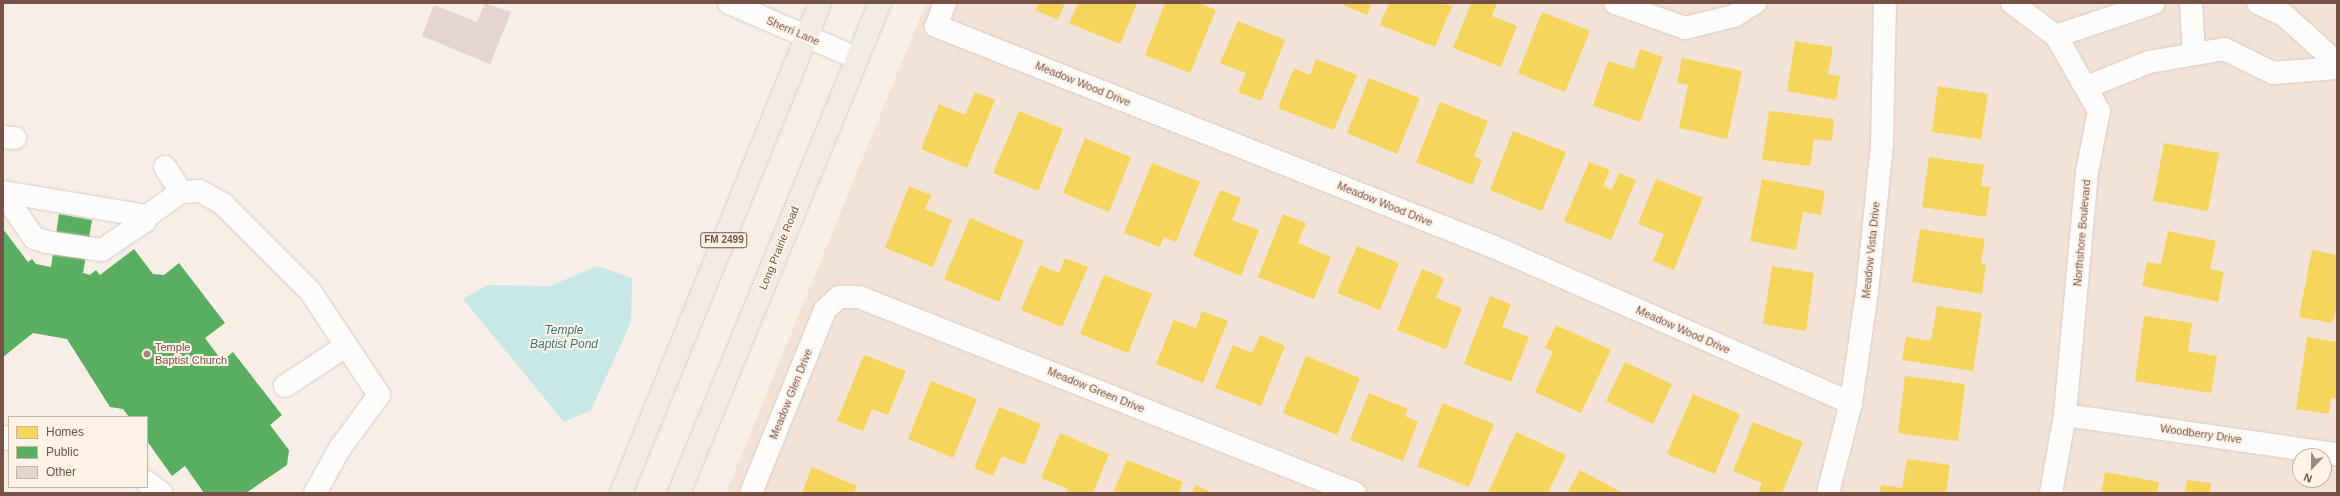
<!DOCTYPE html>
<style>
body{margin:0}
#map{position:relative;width:2340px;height:496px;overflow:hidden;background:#f7eee6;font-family:Arial,sans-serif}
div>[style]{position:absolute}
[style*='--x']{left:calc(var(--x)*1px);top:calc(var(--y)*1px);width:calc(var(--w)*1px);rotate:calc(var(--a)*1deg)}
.residential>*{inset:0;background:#f3e3d6}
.water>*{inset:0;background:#c8e8e7}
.homes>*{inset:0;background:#f6d55c}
.public>*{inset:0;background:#5aae61}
.building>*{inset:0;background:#e3d6ce}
.roads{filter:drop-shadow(0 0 1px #d8cbc5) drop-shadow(0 0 1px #d8cbc5)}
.minor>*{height:22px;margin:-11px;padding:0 11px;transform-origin:11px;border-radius:11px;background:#fefcfb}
.major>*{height:22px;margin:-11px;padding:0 11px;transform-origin:11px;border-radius:11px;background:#f2ebe3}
.dots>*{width:11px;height:11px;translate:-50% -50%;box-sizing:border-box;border:2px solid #fff3e7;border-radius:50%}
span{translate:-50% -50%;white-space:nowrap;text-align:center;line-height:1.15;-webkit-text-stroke:4px #fff3e7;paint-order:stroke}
.shield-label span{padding:1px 3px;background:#fff3e7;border:1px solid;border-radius:3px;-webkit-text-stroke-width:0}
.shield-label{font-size:10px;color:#755146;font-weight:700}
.street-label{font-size:11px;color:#755146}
.poi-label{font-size:11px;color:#755146}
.left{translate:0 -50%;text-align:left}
.water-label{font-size:12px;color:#3a797c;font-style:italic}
.frame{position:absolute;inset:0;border:4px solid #755146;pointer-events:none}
.legend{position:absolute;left:8px;top:416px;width:140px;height:72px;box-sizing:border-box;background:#fff3e7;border:1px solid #c8b2a7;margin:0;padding:5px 7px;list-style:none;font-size:12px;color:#755146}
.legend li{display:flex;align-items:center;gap:8px;height:20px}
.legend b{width:20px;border:1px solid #c8b2a7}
.north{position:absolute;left:2292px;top:448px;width:40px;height:40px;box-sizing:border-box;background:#fff3e7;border:1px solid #c8b2a7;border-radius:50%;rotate:202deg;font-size:11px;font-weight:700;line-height:16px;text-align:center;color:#755146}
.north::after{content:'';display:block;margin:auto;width:14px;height:18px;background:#a2887e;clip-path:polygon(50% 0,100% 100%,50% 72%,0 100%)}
</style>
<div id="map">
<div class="residential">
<div style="clip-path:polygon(evenodd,926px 3px,2337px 3px,2337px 493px,726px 493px,926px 3px,2300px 456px,2324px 456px,2324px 480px,2300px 480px,2300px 456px)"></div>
</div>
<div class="water">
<div style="clip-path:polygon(597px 266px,632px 278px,631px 322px,591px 410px,564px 422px,463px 299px,487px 285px,550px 286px)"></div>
</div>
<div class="homes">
<div style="clip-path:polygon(1039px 3px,1065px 3px,1058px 20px,1035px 10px)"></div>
<div style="clip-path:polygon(1078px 3px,1137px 3px,1120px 44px,1069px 23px)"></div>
<div style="clip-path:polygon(1165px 3px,1199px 3px,1216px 10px,1190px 73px,1145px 55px)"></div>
<div style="clip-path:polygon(1338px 3px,1372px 3px,1367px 15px)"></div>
<div style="clip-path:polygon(1389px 3px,1443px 3px,1452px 6px,1435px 47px,1380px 25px)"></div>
<div style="clip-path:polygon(1471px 3px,1497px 3px,1492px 16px,1517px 26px,1501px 67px,1453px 48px)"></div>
<div style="clip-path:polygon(1542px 12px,1590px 31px,1565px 92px,1518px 73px)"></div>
<div style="clip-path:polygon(1238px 21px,1285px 40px,1261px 101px,1238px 92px,1246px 73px,1220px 63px)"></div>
<div style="clip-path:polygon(1795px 41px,1833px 47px,1828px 74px,1840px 76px,1836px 100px,1787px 91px)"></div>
<div style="clip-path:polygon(1640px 49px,1663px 57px,1640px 122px,1593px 106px,1608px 61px,1634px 69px)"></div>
<div style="clip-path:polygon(1682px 58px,1742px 71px,1727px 139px,1679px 128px,1688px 85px,1677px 83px)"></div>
<div style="clip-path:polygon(1316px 59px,1357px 75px,1334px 130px,1278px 108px,1294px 68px,1310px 75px)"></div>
<div style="clip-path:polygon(1369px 78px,1420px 98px,1397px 154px,1347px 133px)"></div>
<div style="clip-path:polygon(1938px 86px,1988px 94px,1981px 139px,1932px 132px)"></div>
<div style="clip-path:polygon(975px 92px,995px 100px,967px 168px,921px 149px,939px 104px,965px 115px)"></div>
<div style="clip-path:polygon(1440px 102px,1488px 121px,1474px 156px,1482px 160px,1472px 185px,1416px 162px)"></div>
<div style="clip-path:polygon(1019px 111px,1063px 129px,1038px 191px,993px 173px)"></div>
<div style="clip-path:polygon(1769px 111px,1834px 119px,1832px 141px,1814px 139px,1810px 166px,1762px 160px)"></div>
<div style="clip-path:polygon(1513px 131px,1566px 152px,1542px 211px,1490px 190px)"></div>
<div style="clip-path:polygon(1085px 138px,1131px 157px,1109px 212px,1063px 193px)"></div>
<div style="clip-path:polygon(2164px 143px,2219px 153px,2208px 211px,2153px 201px)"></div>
<div style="clip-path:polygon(1929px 157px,1984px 165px,1981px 186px,1990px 187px,1986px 217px,1922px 207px)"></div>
<div style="clip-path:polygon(1589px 162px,1610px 170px,1603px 186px,1612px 190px,1619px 173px,1636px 180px,1611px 240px,1564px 221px)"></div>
<div style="clip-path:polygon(1152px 163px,1200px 182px,1176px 242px,1164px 237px,1160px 247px,1124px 233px)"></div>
<div style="clip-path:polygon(1656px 179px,1703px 198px,1674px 270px,1653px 261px,1664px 234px,1638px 224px)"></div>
<div style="clip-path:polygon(1762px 179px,1825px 191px,1821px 215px,1803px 212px,1796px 250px,1750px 241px)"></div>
<div style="clip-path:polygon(909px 186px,931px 195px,925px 209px,952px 220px,933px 267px,885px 248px)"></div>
<div style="clip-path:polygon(1220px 190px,1241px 198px,1232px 220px,1259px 230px,1241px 276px,1193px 256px)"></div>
<div style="clip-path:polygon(1283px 214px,1306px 223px,1298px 243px,1331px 257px,1314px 299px,1258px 277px)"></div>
<div style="clip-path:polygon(970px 218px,1024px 241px,999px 302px,944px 279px)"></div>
<div style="clip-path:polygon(1920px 229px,1985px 239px,1981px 263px,1986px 264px,1982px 294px,1912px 282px)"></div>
<div style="clip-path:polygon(2168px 231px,2216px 241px,2210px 269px,2224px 272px,2218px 302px,2142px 286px,2147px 262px,2161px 264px)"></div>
<div style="clip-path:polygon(1357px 246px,1399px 263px,1380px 310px,1337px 293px)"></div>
<div style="clip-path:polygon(2312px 250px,2337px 255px,2337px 308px,2332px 323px,2299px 317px)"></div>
<div style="clip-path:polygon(1065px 258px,1088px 267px,1062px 327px,1021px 310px,1040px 265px,1059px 273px)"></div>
<div style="clip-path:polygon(1772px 266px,1814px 273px,1806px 331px,1763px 324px)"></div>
<div style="clip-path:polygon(1422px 269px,1444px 278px,1436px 298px,1462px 308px,1446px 349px,1397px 330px)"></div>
<div style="clip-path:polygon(1104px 275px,1152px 294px,1128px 353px,1080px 334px)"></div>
<div style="clip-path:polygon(1490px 296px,1511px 304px,1502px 327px,1529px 337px,1511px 382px,1464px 364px)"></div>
<div style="clip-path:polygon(1937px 306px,1982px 313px,1973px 371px,1902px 360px,1906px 337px,1931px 341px)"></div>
<div style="clip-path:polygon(1202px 311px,1228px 321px,1203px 383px,1156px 364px,1174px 320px,1196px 328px)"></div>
<div style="clip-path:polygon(2144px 316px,2192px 323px,2188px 351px,2217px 356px,2211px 393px,2135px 381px)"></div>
<div style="clip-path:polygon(1556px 325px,1611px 350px,1581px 413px,1535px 392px,1553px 351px,1545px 348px)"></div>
<div style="clip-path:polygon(1260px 335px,1285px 346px,1261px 406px,1215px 388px,1233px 345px,1252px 353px)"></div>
<div style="clip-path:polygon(2307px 337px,2337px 342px,2337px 399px,2331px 398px,2329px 414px,2296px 409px)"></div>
<div style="clip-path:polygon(864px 355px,906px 371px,888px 415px,872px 409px,863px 431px,837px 421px)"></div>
<div style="clip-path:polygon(1306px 356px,1360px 378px,1337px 435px,1283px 413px)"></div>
<div style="clip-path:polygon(1625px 362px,1672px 384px,1653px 424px,1606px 401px)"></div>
<div style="clip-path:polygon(1905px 376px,1965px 384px,1958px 441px,1898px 433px)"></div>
<div style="clip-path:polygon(931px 381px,977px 399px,953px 458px,908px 439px)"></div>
<div style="clip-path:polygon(1369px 393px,1408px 409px,1405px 416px,1418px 422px,1403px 461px,1350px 440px)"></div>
<div style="clip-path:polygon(1693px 394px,1740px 414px,1715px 474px,1667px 454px)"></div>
<div style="clip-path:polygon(1443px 403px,1494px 424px,1469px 487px,1417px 466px)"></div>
<div style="clip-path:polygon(999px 407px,1041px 424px,1024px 465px,1002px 456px,993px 476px,974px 468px)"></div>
<div style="clip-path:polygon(1753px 422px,1803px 442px,1782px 493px,1758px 493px,1762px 483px,1733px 471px)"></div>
<div style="clip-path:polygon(1516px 432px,1566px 455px,1548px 493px,1488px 493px)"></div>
<div style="clip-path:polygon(1060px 433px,1109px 454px,1093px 493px,1066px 493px,1068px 489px,1041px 478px)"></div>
<div style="clip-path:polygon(1907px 459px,1950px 465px,1946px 493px,1880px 493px,1881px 485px,1902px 488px)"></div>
<div style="clip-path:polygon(1127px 460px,1183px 482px,1179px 493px,1113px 493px)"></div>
<div style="clip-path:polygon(812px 467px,857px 486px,854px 493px,802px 493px)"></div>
<div style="clip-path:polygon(1580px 470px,1623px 493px,1567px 493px)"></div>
<div style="clip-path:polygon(2105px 472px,2159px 482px,2157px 493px,2101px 493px)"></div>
<div style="clip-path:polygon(2187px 480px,2211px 483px,2210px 493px,2185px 493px)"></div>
<div style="clip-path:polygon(1195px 485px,1214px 493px,1192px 493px)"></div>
</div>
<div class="public">
<div style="clip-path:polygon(59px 214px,92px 220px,83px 273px,90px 275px,96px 270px,100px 275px,134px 249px,153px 274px,164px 275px,179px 263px,225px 323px,205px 338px,222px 361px,233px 352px,282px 415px,270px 425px,289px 450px,287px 465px,246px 493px,204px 493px,185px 466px,172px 476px,147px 441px,147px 417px,129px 417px,123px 409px,110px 407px,67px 339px,33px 333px,3px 357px,3px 229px,28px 262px,32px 259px,36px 264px,51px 267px)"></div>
</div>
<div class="building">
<div style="clip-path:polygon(485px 3px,511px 12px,490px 64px,422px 36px,434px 5px,477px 22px)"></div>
</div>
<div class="roads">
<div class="minor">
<div style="--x:729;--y:3;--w:139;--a:23.3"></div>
<div style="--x:945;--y:3;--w:25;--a:111"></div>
<div style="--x:936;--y:26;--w:600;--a:21.61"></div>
<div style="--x:1494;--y:247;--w:390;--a:23.6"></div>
<div style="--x:1615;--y:3;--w:74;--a:19.7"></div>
<div style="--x:1685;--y:28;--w:50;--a:-13.8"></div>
<div style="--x:1734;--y:16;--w:25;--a:-32"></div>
<div style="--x:2012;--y:3;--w:55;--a:36.9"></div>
<div style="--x:2056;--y:36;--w:86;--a:60.2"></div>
<div style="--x:2099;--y:111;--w:62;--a:101.1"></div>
<div style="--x:2087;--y:172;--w:244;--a:95.2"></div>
<div style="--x:2065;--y:415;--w:79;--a:100.2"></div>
<div style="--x:2191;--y:3;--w:51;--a:86.6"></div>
<div style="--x:2258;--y:3;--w:29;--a:25"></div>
<div style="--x:2284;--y:15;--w:72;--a:42.2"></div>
<div style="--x:2056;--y:36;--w:103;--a:-18.6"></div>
<div style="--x:2087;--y:87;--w:67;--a:-22"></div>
<div style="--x:2149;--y:62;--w:76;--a:-9.8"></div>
<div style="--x:2224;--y:49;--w:55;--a:26.1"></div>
<div style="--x:2273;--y:73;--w:64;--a:-4.5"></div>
<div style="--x:3;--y:137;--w:12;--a:5"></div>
<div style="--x:165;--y:167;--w:30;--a:57"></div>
<div style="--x:3;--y:192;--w:146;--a:9.5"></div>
<div style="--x:147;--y:216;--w:42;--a:-35.2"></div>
<div style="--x:181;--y:192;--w:19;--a:-3"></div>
<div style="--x:200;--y:191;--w:26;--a:29"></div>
<div style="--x:223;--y:204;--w:123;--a:45"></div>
<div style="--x:310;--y:291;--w:125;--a:56.4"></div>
<div style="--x:379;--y:395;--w:66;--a:126.3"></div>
<div style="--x:340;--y:448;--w:51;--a:119.1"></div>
<div style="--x:3;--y:193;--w:55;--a:55.4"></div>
<div style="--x:34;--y:238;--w:13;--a:18"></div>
<div style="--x:46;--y:242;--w:57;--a:8.1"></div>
<div style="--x:102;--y:250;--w:52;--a:-34"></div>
<div style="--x:145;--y:221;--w:5;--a:-68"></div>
<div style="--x:285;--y:386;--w:73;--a:-33.3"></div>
<div style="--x:2065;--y:415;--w:275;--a:8.2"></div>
<div style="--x:3;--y:437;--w:6;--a:18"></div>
<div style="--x:147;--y:482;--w:18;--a:38"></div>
<div style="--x:751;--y:493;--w:197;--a:-68"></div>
<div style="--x:825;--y:310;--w:19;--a:-43"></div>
<div style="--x:839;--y:297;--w:20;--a:0"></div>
<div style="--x:859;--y:297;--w:533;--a:21.56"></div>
<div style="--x:1828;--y:493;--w:93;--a:-75.7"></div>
<div style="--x:1851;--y:403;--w:112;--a:-81.8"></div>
<div style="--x:1867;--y:292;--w:149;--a:-84.2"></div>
<div style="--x:1882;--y:144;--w:141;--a:-88.8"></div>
</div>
<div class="major">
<div style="--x:621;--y:493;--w:529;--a:-67.9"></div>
<div style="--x:679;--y:493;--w:530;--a:-67.7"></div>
</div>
</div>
<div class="dots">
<div style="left:147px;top:354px;background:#a2887e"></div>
</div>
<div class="shield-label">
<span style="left:724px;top:240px">FM 2499</span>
</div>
<div class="street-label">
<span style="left:793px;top:31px;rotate:23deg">Sherri Lane</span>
<span style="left:1083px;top:84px;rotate:22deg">Meadow Wood Drive</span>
<span style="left:1385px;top:204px;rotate:22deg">Meadow Wood Drive</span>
<span style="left:2082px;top:233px;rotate:-85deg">Northshore Boulevard</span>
<span style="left:779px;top:248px;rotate:-68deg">Long Prairie Road</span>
<span style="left:1871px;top:250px;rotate:-84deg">Meadow Vista Drive</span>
<span style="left:1683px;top:330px;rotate:24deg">Meadow Wood Drive</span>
<span style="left:1096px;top:390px;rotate:22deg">Meadow Green Drive</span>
<span style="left:791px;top:394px;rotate:-68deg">Meadow Glen Drive</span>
<span style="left:2201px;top:434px;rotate:8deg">Woodberry Drive</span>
</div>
<div class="poi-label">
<span class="left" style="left:155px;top:354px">Temple<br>Baptist Church</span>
</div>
<div class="water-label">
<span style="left:564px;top:338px">Temple<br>Baptist Pond</span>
</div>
<div class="frame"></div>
<ul class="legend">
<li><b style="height:11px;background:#f6d55c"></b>Homes</li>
<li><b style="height:11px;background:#5aae61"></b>Public</li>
<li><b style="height:11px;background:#e3d6ce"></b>Other</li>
</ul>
<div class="north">N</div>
</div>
